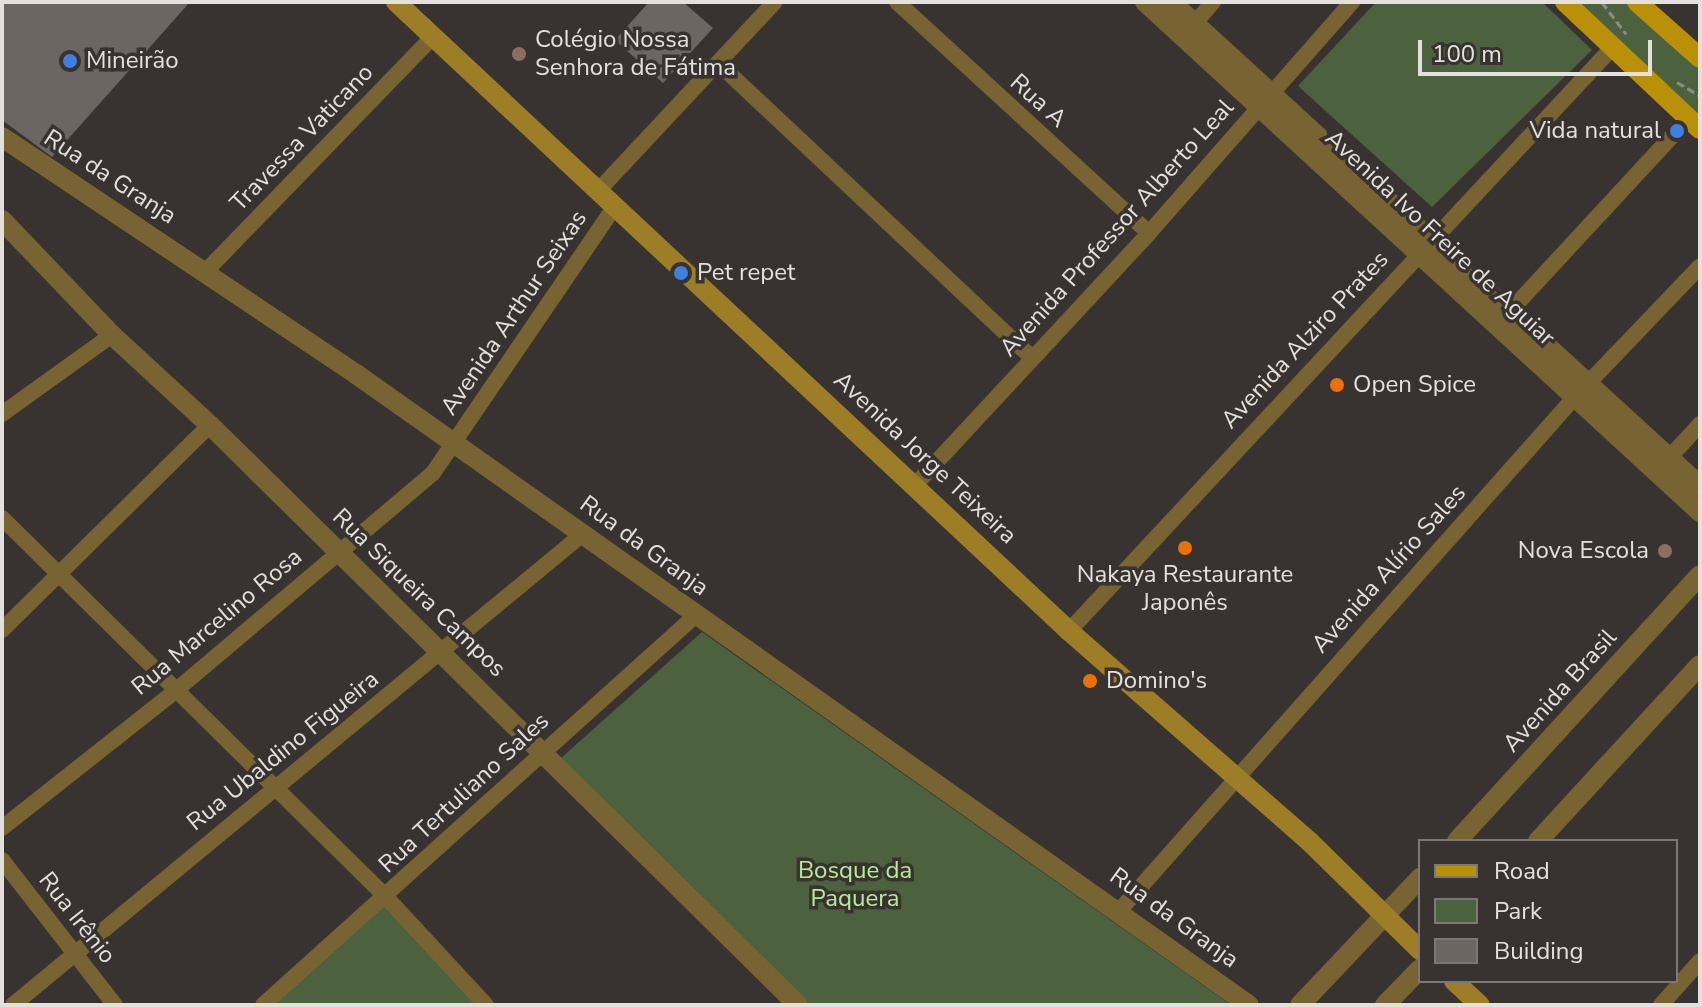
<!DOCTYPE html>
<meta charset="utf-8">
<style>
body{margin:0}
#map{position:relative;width:1702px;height:1007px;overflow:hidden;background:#383330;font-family:"Nunito Sans",sans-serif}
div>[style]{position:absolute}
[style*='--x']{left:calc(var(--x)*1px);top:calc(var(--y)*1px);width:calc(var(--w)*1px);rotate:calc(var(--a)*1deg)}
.green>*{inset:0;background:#4c623e}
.building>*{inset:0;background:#6c6663}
.path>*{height:3px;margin-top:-1.5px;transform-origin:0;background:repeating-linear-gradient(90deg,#8e8a88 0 8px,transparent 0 12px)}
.minor>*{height:16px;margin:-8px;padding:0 8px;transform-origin:8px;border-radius:8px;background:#786432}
.tertiary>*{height:20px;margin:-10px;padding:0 10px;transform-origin:10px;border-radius:10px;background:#786432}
.secondary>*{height:20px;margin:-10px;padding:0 10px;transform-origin:10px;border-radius:10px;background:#9d7d26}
.primary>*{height:20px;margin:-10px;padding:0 10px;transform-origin:10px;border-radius:10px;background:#ba9008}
.dots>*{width:22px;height:22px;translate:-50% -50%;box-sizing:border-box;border:4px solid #383330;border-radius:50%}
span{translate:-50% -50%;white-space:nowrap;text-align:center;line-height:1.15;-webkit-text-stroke:7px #383330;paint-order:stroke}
.poi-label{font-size:24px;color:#e3e0de}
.left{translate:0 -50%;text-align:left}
.right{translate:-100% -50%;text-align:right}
.street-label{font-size:24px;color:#e3e0de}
.park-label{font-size:24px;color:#b6ed94}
.frame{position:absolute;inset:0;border:4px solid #e3e0de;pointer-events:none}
.legend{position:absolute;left:1418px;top:839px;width:260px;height:144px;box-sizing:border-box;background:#383330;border:2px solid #7c7876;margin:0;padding:10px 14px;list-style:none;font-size:24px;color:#e3e0de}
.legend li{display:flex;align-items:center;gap:16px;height:40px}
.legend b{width:40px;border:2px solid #7c7876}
.scale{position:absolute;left:1418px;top:40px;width:234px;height:36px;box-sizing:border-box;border:4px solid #e3e0de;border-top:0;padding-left:10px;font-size:24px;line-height:28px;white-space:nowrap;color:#e3e0de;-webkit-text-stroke:6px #383330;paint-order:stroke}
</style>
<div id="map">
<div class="green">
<div style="clip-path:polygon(1376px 2px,1542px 2px,1592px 50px,1432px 207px,1298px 86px)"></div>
<div style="clip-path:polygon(1565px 2px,1633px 2px,1700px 63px,1700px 127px)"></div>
<div style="clip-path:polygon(702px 632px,1231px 1005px,809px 1005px,560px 759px)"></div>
<div style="clip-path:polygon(386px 897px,487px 1005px,273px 1005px)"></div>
</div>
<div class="building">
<div style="clip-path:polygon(2px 2px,190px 2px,52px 157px,2px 120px)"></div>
<div style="clip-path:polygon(649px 2px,683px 2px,713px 28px,663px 83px,615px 40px)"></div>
</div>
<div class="path">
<div style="--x:1602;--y:2;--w:40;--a:53"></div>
<div style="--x:1677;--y:82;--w:27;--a:31"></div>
</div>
<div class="minor">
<div style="--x:897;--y:2;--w:342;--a:42.5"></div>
<div style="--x:1194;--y:24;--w:29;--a:-49"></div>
<div style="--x:718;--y:63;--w:429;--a:43.2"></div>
<div style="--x:597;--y:192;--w:260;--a:-46.9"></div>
<div style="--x:205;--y:272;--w:327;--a:-45.9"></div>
<div style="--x:1511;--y:310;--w:260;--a:-47.2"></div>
<div style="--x:2;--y:414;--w:135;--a:-35.7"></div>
<div style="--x:1669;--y:458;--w:46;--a:-47.6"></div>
<div style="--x:916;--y:484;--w:342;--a:-47.1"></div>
<div style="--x:1149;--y:233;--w:308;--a:-48.7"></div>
<div style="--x:2;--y:518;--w:540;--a:44.62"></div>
<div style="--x:386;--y:897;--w:147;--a:47.2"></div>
<div style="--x:2;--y:630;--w:292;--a:-44.6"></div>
<div style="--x:1069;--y:631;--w:795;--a:-47.04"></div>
<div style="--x:2;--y:828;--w:219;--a:-38.3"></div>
<div style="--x:174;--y:692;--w:339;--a:-40.2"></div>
<div style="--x:433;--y:473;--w:321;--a:-55.7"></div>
<div style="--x:2;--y:860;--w:184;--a:52.1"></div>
<div style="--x:1120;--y:910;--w:684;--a:-48.44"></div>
<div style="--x:1574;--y:398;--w:182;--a:-46.3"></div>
<div style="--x:13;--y:1005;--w:741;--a:-39.58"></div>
<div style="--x:263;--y:1005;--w:583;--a:-42.01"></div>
<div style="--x:1661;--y:1005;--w:59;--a:-48.4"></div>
</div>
<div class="tertiary">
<div style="--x:1145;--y:2;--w:754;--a:42.58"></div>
<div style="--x:1171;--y:2;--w:717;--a:42.46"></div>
<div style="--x:2;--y:137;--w:426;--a:33.8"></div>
<div style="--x:356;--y:374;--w:1093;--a:35.25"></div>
<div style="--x:2;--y:220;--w:159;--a:46.3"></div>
<div style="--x:112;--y:335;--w:133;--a:42.6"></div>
<div style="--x:210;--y:425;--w:826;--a:44.61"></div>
<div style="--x:1457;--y:841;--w:360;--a:-47.6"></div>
<div style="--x:1538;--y:841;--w:239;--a:-47.4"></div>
<div style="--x:1300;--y:1005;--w:175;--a:-46.6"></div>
<div style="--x:1385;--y:1005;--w:50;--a:-45.8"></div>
</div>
<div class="secondary">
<div style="--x:396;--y:2;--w:921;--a:43.06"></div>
<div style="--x:1069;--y:631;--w:319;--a:41.2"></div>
<div style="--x:1309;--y:841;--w:156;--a:44.5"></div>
<div style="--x:1454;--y:981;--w:35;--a:43"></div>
</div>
<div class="primary">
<div style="--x:1565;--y:2;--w:185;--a:43.3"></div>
<div style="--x:1637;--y:2;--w:84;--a:41.6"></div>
</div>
<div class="dots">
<div style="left:519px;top:54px;background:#8d6e63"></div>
<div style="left:70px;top:61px;background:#3f7fe0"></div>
<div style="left:1677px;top:131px;background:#3f7fe0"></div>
<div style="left:681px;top:273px;background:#3f7fe0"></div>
<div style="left:1337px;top:385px;background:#e8710a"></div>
<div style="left:1185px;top:548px;background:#e8710a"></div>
<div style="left:1665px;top:551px;background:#8d6e63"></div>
<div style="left:1090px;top:681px;background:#e8710a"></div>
</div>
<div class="poi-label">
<span class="left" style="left:535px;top:54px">Colégio Nossa<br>Senhora de Fátima</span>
<span class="left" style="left:86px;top:61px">Mineirão</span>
<span class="right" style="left:1661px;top:131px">Vida natural</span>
<span class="left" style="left:697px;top:273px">Pet repet</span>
<span class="left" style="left:1353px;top:385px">Open Spice</span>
<span class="right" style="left:1649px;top:551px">Nova Escola</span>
<span style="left:1185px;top:589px">Nakaya Restaurante<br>Japonês</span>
<span class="left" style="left:1106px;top:681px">Domino's</span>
</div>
<div class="street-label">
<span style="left:1038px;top:101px;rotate:42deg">Rua A</span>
<span style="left:302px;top:138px;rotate:-46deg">Travessa Vaticano</span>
<span style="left:110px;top:177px;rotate:33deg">Rua da Granja</span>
<span style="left:1117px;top:228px;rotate:-48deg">Avenida Professor Alberto Leal</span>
<span style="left:1440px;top:238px;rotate:43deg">Avenida Ivo Freire de Aguiar</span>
<span style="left:514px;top:313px;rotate:-56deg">Avenida Arthur Seixas</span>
<span style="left:1305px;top:340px;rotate:-47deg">Avenida Alziro Prates</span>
<span style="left:925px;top:458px;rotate:43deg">Avenida Jorge Teixeira</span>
<span style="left:644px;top:546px;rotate:36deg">Rua da Granja</span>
<span style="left:1389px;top:569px;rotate:-48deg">Avenida Alírio Sales</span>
<span style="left:419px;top:593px;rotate:44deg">Rua Siqueira Campos</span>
<span style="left:217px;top:622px;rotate:-40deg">Rua Marcelino Rosa</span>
<span style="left:1560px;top:691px;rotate:-48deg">Avenida Brasil</span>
<span style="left:283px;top:751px;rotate:-39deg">Rua Ubaldino Figueira</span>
<span style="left:464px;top:793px;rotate:-43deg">Rua Tertuliano Sales</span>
<span style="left:77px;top:918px;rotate:52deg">Rua Irênio</span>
<span style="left:1174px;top:918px;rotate:36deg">Rua da Granja</span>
</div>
<div class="park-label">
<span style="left:855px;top:885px">Bosque da<br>Paquera</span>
</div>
<div class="frame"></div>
<ul class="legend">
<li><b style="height:10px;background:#ba9008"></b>Road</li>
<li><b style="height:22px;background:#4c623e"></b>Park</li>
<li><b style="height:22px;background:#6c6663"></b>Building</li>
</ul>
<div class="scale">100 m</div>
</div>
